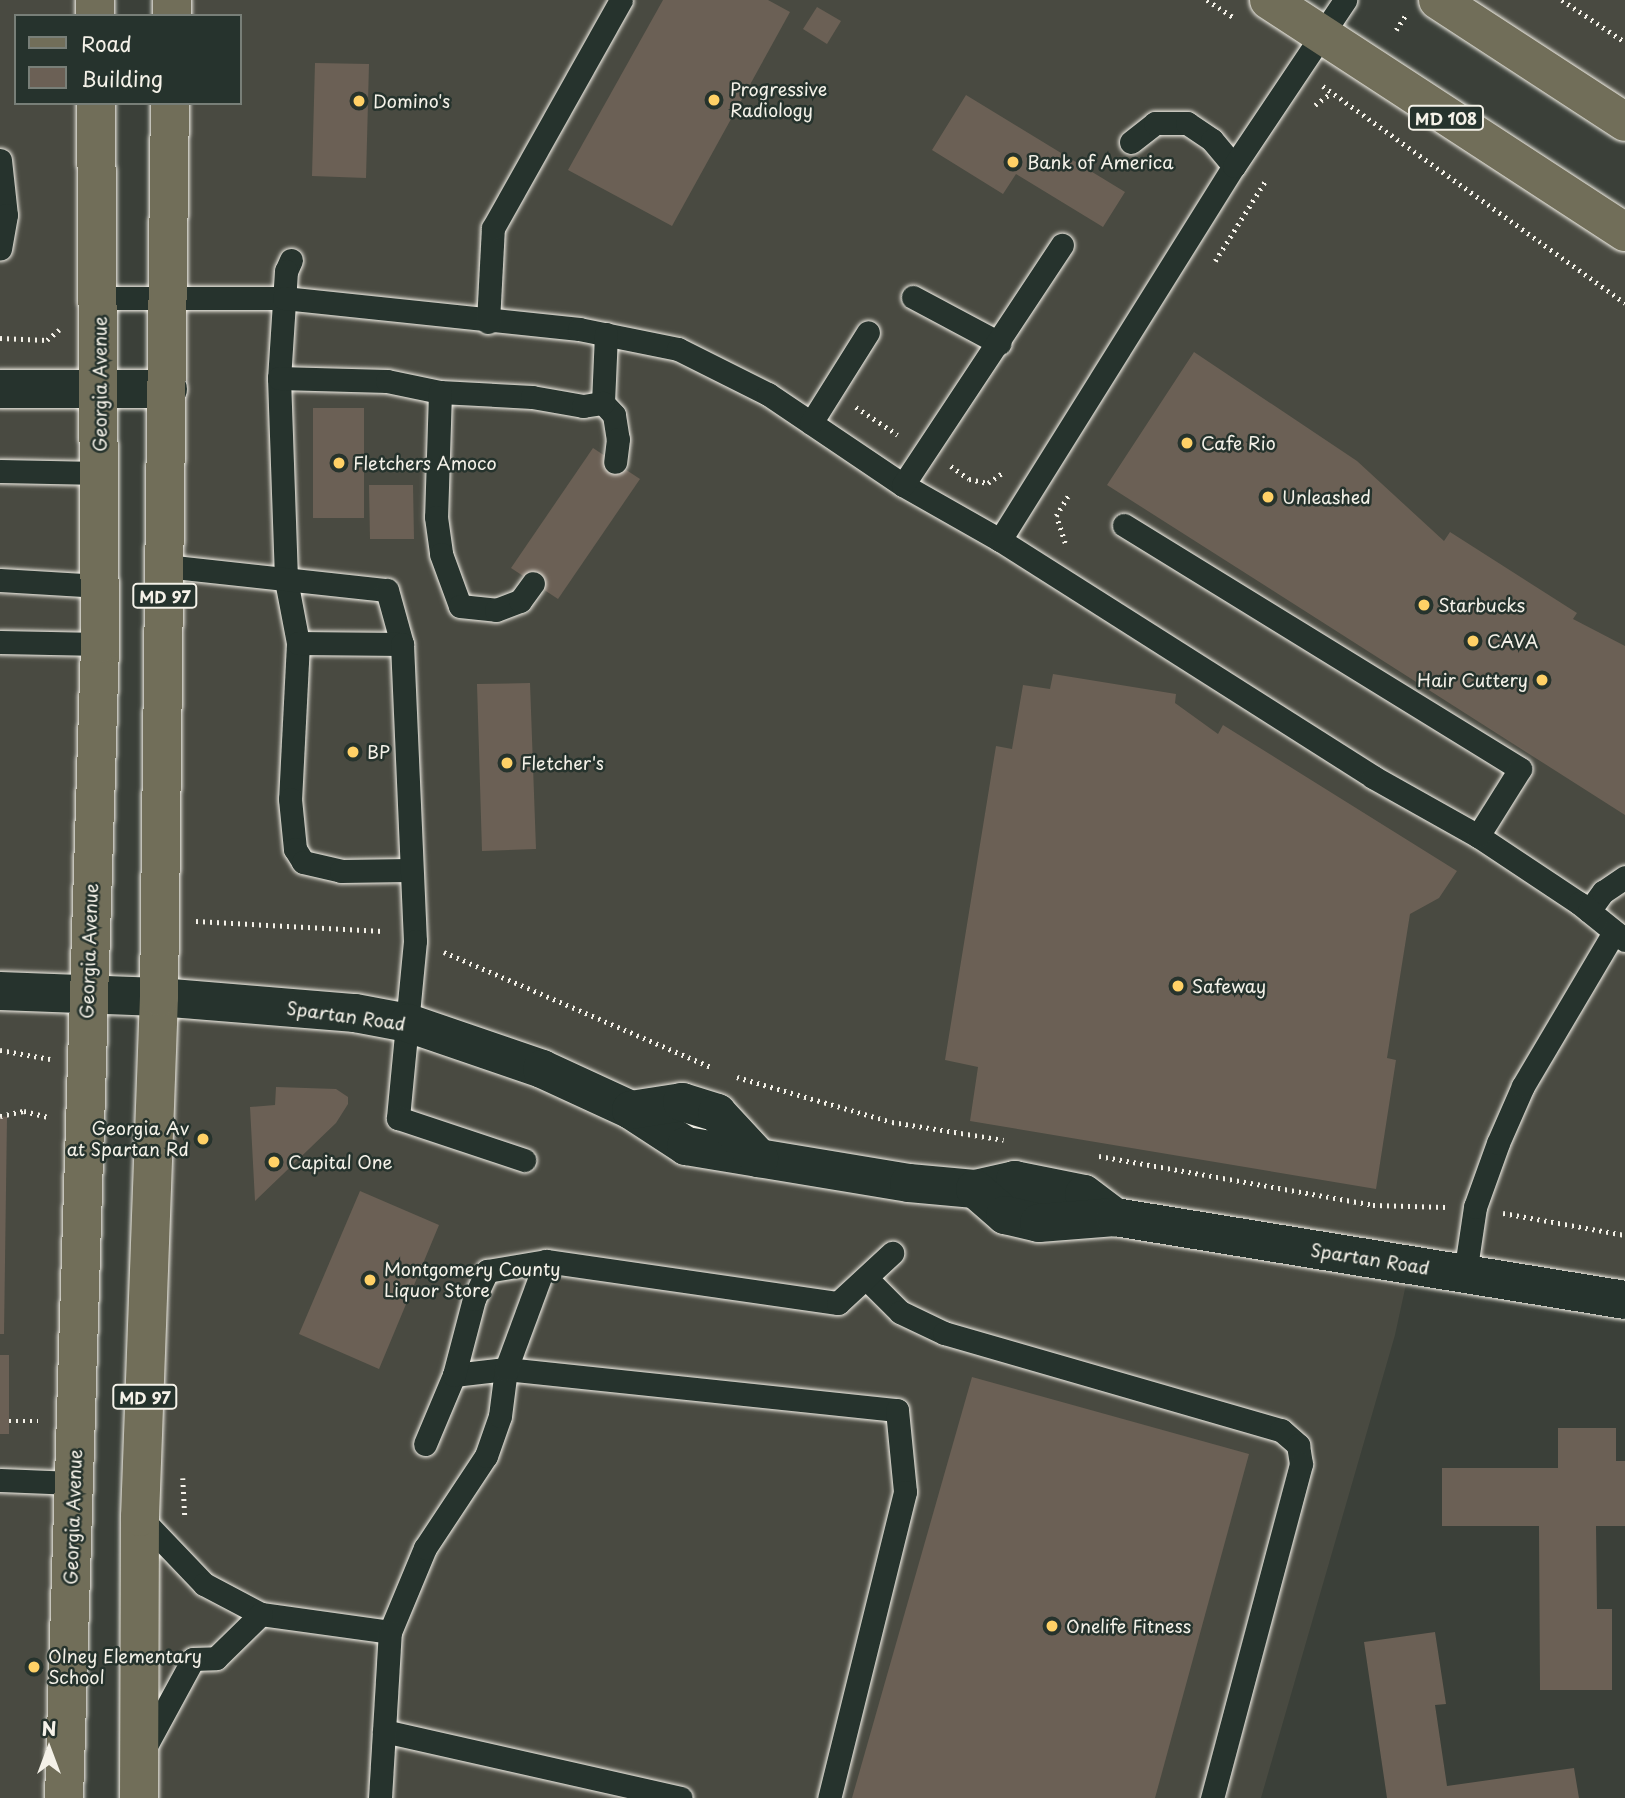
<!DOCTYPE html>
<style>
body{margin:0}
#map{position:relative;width:1625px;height:1798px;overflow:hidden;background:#3b4039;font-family:"Playpen Sans",sans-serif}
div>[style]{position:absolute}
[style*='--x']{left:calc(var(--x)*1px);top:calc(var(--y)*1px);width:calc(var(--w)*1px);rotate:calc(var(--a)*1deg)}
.built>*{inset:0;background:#494a41}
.building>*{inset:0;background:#6b6055}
.path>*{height:4.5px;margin-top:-2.25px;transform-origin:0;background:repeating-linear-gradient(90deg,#f4f1e8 0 2px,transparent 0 7px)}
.roads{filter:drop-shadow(0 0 2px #f4f1e8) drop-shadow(0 0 2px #f4f1e8)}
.lane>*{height:23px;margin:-11.5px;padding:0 11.5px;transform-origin:11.5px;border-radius:11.5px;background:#26332d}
.street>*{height:38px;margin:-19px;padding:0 19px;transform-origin:19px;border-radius:19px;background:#26332d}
.secondary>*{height:38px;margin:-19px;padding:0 19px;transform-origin:19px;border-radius:19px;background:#26332d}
.primary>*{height:38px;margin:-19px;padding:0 19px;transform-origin:19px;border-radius:19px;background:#716e59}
.dots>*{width:19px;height:19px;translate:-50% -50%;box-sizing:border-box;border:4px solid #26332d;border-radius:50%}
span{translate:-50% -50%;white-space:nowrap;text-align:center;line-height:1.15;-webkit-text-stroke:5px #26332d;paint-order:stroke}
.shield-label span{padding:2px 5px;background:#26332d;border:2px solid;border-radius:5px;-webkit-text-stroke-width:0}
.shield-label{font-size:16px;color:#f4f1e8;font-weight:700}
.poi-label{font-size:18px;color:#f4f1e8}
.left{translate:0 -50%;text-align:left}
.right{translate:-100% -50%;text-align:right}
.street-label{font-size:18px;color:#f4f1e8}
.legend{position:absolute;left:14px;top:14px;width:228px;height:91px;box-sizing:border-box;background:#26332d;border:2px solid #787f78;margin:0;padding:9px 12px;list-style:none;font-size:21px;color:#f4f1e8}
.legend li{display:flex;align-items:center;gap:14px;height:35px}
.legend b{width:35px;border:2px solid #787f78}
.north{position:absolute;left:14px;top:1714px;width:70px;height:70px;-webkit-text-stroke:5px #26332d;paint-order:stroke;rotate:0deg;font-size:19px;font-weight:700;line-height:28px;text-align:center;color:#f4f1e8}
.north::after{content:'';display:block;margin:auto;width:24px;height:32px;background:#f4f1e8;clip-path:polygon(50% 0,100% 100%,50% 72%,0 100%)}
</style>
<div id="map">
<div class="built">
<div style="clip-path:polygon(0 0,95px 0,95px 16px,16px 16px,16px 103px,96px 103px,64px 1798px,0 1798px)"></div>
<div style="clip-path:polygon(172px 0,1269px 0,1625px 232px,1625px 1300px,1410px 1266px,1395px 1335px,1261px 1798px,139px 1798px,170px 103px,240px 103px,240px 16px,172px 16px)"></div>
<div style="clip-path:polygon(1438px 0,1625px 0,1625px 122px)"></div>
</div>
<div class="building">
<div style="clip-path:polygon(663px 0,768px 0,790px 12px,672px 226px,568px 170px)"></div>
<div style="clip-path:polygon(817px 7px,841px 21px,827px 44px,803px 29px)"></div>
<div style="clip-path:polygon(315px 63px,369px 64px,366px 178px,312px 176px)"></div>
<div style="clip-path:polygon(966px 95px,1125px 192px,1103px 227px,1016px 174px,1003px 194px,932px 150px)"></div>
<div style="clip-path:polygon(1194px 352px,1357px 461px,1444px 541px,1450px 532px,1577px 613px,1573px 619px,1625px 646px,1625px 815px,1107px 485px)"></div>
<div style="clip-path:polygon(313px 408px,364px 408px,364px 518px,313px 518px)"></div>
<div style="clip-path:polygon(593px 448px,640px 479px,558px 599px,511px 568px)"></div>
<div style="clip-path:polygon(369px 485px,413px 485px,414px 539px,370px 539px)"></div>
<div style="clip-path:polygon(1053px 674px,1176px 694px,1175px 703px,1218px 734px,1223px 725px,1457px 871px,1439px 898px,1410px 914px,1387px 1058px,1396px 1060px,1376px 1189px,970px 1121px,978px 1067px,945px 1060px,996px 746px,1012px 749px,1023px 685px,1050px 689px)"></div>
<div style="clip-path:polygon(530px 683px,536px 849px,482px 851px,477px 684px)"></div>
<div style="clip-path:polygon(276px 1087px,336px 1089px,348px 1097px,348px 1104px,336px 1123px,255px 1201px,250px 1107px,275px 1105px)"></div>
<div style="clip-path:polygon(0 1116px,7px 1117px,4px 1334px,0 1334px)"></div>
<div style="clip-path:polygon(360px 1191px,439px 1225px,379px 1369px,299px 1334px)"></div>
<div style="clip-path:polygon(0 1355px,9px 1355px,9px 1434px,0 1434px)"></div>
<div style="clip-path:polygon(972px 1377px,1249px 1454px,1155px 1798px,852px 1798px)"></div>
<div style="clip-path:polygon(1558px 1428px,1616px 1428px,1616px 1461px,1625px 1461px,1625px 1526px,1596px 1526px,1597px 1609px,1612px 1609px,1612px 1690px,1540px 1690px,1539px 1526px,1442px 1526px,1442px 1468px,1558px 1468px)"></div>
<div style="clip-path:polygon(1435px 1632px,1446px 1704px,1435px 1705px,1447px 1786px,1574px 1768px,1579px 1798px,1387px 1798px,1364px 1642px)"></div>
</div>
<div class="path">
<div style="--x:1207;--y:0;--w:31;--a:33"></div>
<div style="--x:1562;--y:0;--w:76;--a:33.7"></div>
<div style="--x:1396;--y:30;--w:17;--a:-57"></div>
<div style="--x:1323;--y:86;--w:372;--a:35.7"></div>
<div style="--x:1315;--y:105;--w:20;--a:-37"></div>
<div style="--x:1215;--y:261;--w:96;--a:-57.8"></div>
<div style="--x:0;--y:338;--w:47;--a:2.4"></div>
<div style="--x:47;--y:340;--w:16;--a:-40"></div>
<div style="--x:856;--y:407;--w:50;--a:33.7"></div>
<div style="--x:951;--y:466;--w:22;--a:36"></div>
<div style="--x:969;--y:479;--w:19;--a:12"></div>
<div style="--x:988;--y:483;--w:19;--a:-35"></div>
<div style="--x:1065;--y:543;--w:28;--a:-108"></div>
<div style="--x:1056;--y:516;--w:26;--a:-59"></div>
<div style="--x:196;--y:921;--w:187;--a:3.1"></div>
<div style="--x:444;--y:952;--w:293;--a:23.3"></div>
<div style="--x:0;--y:1050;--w:51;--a:10.2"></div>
<div style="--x:737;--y:1077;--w:161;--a:16.2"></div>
<div style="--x:892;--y:1122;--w:113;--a:9.1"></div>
<div style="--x:0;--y:1116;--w:25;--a:-12"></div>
<div style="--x:24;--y:1111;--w:25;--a:14"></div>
<div style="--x:1099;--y:1156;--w:278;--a:10.1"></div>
<div style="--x:1373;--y:1205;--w:73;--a:1.6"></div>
<div style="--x:1503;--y:1213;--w:124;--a:10.2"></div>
<div style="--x:9;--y:1421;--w:29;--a:0"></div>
<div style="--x:183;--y:1478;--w:40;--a:87.1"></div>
</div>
<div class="roads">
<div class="lane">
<div style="--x:1131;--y:142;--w:31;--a:-38"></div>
<div style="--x:1155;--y:123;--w:32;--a:0"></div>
<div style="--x:1187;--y:123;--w:30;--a:34"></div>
<div style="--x:1212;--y:140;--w:34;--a:50"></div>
<div style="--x:0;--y:160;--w:55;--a:83.8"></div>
<div style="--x:6;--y:215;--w:34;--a:100"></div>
<div style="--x:291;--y:260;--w:12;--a:114"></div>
<div style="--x:286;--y:271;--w:107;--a:93.7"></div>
<div style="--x:279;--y:378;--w:202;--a:88"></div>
<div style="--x:286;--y:580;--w:64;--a:79.2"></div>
<div style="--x:298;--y:643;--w:156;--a:92.9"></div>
<div style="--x:290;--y:799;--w:50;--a:84.3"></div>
<div style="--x:295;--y:849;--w:15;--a:58"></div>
<div style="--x:303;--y:862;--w:39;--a:13"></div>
<div style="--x:341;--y:871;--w:68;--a:-0.8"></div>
<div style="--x:913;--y:297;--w:98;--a:28.1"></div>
<div style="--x:99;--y:298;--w:185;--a:0"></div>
<div style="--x:284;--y:298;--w:297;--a:6"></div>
<div style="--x:579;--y:329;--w:101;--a:11.4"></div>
<div style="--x:678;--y:349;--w:101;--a:26.6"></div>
<div style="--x:768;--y:394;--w:163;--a:34"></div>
<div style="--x:903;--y:485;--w:112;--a:29.6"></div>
<div style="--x:1000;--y:540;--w:442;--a:32.4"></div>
<div style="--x:1373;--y:777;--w:120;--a:29.3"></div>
<div style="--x:1478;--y:836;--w:121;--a:33.6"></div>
<div style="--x:1579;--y:903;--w:59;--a:38.8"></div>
<div style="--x:488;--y:322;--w:94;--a:-87"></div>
<div style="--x:493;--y:228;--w:261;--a:-60.7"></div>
<div style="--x:606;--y:334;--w:69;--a:92.5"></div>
<div style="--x:603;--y:403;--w:16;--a:47"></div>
<div style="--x:614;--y:415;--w:24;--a:81"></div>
<div style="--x:618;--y:439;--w:23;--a:97"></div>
<div style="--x:279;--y:378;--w:108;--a:1.6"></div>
<div style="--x:387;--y:381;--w:54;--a:11.7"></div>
<div style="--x:440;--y:392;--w:92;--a:3.1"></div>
<div style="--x:532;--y:397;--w:52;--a:10"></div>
<div style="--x:583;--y:406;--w:20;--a:-9"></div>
<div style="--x:440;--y:392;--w:125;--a:91.8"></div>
<div style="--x:436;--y:517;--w:37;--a:82"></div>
<div style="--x:441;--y:554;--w:55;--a:69.9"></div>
<div style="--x:460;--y:606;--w:36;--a:6"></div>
<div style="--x:496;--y:610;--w:26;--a:-21"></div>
<div style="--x:520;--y:601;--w:22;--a:-54"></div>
<div style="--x:811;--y:423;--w:107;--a:-57.9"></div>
<div style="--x:0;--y:471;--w:100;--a:1.1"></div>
<div style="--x:903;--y:485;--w:288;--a:-56.5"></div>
<div style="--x:1124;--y:525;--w:465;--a:31.6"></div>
<div style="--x:1520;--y:769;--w:79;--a:122.1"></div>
<div style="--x:1000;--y:540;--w:441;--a:-58"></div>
<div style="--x:1234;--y:166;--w:200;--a:-56.2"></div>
<div style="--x:165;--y:566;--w:223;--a:6.2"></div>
<div style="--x:387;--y:590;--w:56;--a:74.5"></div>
<div style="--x:0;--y:580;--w:100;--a:3.4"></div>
<div style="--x:0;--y:642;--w:100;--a:1.1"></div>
<div style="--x:298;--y:643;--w:104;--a:0.6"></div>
<div style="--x:402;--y:644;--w:297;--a:87.5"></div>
<div style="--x:415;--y:941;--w:178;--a:95.5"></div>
<div style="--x:398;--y:1118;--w:133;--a:18.4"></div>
<div style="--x:1589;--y:911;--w:24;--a:-54"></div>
<div style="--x:1603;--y:892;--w:27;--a:-34"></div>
<div style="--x:1465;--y:1274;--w:68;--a:-81.5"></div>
<div style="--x:1475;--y:1207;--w:68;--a:-70.2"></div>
<div style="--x:1498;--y:1143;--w:62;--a:-66.3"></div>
<div style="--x:1523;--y:1086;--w:179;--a:-59.4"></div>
<div style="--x:866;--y:1278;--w:48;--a:45"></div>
<div style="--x:900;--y:1312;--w:49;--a:25.5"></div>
<div style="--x:944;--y:1333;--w:351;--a:16.1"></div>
<div style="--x:1281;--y:1430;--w:23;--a:41"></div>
<div style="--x:1298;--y:1445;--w:19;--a:81"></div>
<div style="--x:1301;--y:1464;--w:346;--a:104.9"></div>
<div style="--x:454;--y:1375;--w:52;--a:-6.6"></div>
<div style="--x:506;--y:1369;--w:393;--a:6"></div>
<div style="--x:897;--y:1410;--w:82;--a:84.4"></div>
<div style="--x:905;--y:1492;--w:315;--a:103.9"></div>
<div style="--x:425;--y:1444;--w:75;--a:-67.2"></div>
<div style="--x:454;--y:1375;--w:79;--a:-75.3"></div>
<div style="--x:474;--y:1299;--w:31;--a:-65"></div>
<div style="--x:487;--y:1271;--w:60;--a:-9.6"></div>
<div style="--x:546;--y:1261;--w:295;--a:8.2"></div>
<div style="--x:838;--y:1303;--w:74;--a:-42.8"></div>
<div style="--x:0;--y:1480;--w:74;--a:2.3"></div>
<div style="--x:140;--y:1517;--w:93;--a:46.3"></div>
<div style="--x:204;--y:1584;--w:64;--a:27.8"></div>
<div style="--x:261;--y:1614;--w:130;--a:7.9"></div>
<div style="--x:390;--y:1632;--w:91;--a:-67.4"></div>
<div style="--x:425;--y:1548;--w:110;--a:-56.5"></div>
<div style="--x:486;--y:1456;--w:42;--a:-70.7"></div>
<div style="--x:500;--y:1416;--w:47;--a:-82.7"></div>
<div style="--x:506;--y:1369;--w:115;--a:-69.7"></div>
<div style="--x:384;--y:1731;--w:304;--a:12.7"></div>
<div style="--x:142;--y:1753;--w:107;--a:-61.5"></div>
<div style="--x:193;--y:1659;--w:23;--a:-2"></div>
<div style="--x:216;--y:1658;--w:63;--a:-44.4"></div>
<div style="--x:380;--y:1798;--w:166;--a:-86.6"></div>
</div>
<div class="street">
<div style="--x:0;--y:389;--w:168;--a:0"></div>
</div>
<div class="secondary">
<div style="--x:0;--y:991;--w:159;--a:2.2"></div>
<div style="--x:159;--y:997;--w:197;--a:4.7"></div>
<div style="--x:355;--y:1013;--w:54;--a:10.7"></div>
<div style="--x:408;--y:1023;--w:142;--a:18.9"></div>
<div style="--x:542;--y:1069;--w:98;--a:24.7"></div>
<div style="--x:631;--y:1110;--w:66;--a:33.2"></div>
<div style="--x:686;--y:1146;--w:226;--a:9.4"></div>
<div style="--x:909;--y:1183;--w:66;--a:5.2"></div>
<div style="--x:975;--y:1189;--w:41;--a:-12.7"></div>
<div style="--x:1015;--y:1180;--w:70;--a:11.5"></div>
<div style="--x:1084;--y:1194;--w:39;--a:37"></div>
<div style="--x:631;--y:1110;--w:52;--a:-8.9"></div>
<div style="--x:682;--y:1102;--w:37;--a:17"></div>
<div style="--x:717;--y:1113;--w:62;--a:47"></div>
<div style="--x:975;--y:1189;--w:40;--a:41"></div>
<div style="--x:1005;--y:1215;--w:35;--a:13"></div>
<div style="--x:1039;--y:1223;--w:76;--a:-4.5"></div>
<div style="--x:1115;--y:1217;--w:517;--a:9.24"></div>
</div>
<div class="primary">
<div style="--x:95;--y:0;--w:16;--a:90"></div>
<div style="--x:1269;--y:0;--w:425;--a:33.1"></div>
<div style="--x:1438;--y:0;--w:223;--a:33.1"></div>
<div style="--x:172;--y:16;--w:16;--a:-90"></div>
<div style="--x:64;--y:1798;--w:1155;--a:-88.21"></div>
<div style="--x:100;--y:644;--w:541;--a:-90.42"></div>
<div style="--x:139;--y:1798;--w:281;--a:-89.8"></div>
<div style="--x:140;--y:1517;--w:520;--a:-87.91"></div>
<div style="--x:159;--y:997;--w:894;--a:-89.3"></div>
</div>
</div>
<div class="dots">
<div style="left:714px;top:100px;background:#ffd166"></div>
<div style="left:359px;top:101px;background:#ffd166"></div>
<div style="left:1013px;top:162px;background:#ffd166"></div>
<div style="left:1187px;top:443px;background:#ffd166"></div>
<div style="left:339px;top:463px;background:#ffd166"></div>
<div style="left:1268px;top:497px;background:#ffd166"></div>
<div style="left:1424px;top:605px;background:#ffd166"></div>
<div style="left:1473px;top:641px;background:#ffd166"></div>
<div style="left:1542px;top:680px;background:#ffd166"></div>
<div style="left:353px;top:752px;background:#ffd166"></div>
<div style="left:507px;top:763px;background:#ffd166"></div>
<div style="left:1178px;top:986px;background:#ffd166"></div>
<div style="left:203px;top:1139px;background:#ffd166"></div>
<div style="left:274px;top:1162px;background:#ffd166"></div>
<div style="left:370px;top:1280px;background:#ffd166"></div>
<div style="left:1052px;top:1626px;background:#ffd166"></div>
<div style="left:34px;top:1667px;background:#ffd166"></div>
</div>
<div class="shield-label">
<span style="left:1446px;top:118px">MD 108</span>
<span style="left:165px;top:596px">MD 97</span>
<span style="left:145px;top:1397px">MD 97</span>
</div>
<div class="poi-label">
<span class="left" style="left:730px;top:100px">Progressive<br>Radiology</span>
<span class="left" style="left:373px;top:101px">Domino's</span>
<span class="left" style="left:1027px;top:162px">Bank of America</span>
<span class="left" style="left:1201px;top:443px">Cafe Rio</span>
<span class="left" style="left:353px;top:463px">Fletchers Amoco</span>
<span class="left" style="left:1282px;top:497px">Unleashed</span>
<span class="left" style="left:1438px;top:605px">Starbucks</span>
<span class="left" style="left:1487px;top:641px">CAVA</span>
<span class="right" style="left:1528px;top:680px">Hair Cuttery</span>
<span class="left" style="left:367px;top:752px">BP</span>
<span class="left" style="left:521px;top:763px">Fletcher's</span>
<span class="left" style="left:1192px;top:986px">Safeway</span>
<span class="right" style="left:189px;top:1139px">Georgia Av<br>at Spartan Rd</span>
<span class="left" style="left:288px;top:1162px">Capital One</span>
<span class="left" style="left:384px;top:1280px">Montgomery County<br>Liquor Store</span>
<span class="left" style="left:1066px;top:1626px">Onelife Fitness</span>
<span class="left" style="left:48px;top:1667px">Olney Elementary<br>School</span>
</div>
<div class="street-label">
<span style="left:100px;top:384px;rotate:-90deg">Georgia Avenue</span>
<span style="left:89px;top:951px;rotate:-88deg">Georgia Avenue</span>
<span style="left:346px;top:1016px;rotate:8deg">Spartan Road</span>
<span style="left:1370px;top:1259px;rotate:9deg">Spartan Road</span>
<span style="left:73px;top:1517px;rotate:-88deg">Georgia Avenue</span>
</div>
<ul class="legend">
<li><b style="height:9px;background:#716e59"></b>Road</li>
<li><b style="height:19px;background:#6b6055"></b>Building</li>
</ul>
<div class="north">N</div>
</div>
